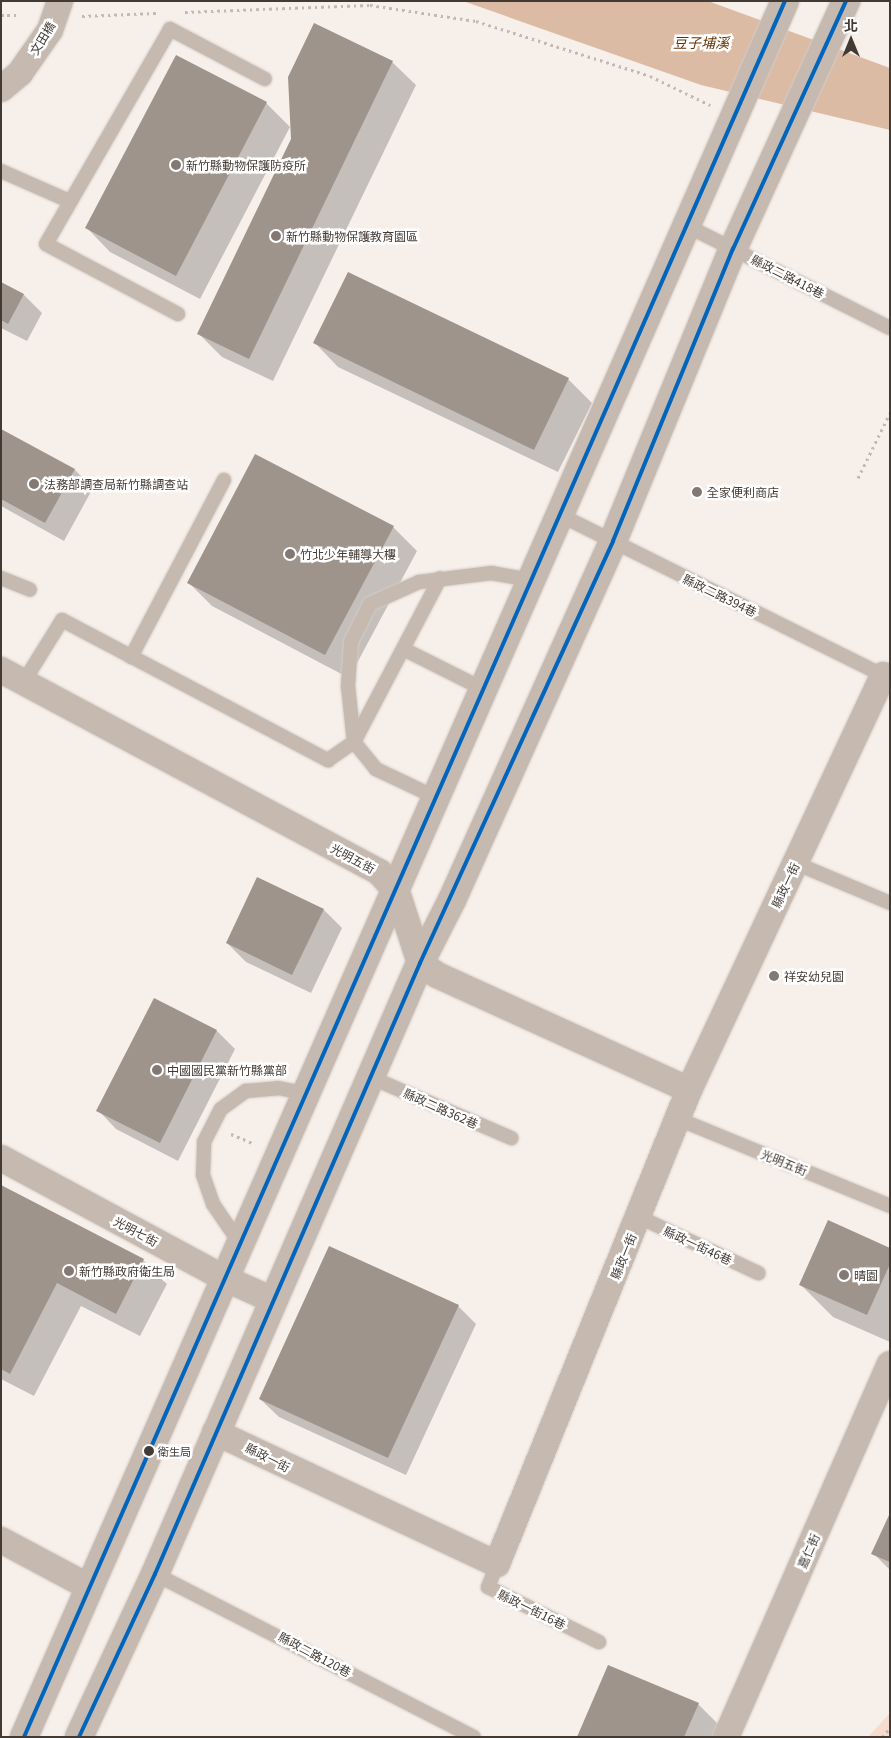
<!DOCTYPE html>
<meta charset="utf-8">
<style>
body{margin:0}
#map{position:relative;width:891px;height:1738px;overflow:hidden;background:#f7efea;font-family:Georgia,"Noto Sans TC",serif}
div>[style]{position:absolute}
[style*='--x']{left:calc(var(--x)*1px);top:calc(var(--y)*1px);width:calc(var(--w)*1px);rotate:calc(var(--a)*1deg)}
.green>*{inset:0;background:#f5dccb}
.water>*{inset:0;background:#dcbba5}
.shadow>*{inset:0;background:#0003}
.building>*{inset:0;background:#9f948c}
.path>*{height:3px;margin-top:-1.5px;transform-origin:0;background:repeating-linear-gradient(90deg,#c3b9b4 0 2.5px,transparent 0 6.5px)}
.roads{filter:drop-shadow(0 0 1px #d2ccc6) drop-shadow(0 0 1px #d2ccc6)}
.service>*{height:14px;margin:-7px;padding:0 7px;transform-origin:7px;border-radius:7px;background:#c6b9b0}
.minor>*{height:26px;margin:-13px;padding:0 13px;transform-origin:13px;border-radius:13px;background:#c6b9b0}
.tertiary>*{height:28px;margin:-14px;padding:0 14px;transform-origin:14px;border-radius:14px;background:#c6b9b0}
.bus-1>*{height:4px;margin:-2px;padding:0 2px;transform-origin:2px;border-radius:2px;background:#0065bd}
.dots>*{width:14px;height:14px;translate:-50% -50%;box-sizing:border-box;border:2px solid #fff;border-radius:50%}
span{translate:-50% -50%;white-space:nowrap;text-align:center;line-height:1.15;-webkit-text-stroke:5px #fff;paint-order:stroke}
.bus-label{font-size:11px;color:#433a34}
.left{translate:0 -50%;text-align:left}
.street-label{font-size:12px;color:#433a34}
.poi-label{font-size:12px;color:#433a34}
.water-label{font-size:14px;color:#693300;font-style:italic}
.frame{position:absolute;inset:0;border:2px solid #433a34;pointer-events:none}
.north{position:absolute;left:826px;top:15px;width:50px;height:50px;-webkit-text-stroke:4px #fff;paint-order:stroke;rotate:0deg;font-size:14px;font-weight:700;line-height:20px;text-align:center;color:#433a34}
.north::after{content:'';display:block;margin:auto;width:18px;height:22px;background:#433a34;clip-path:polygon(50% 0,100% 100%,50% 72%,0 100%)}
</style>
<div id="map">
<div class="green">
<div style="clip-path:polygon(890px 1713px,890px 1737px,868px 1737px)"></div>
</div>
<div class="water">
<div style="clip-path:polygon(463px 1px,708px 1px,890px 68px,890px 130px,701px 85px)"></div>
</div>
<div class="shadow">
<div style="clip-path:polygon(177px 56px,266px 103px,290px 127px,200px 299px,110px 252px,87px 228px)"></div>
<div style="clip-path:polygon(392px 62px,416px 85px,273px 381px,222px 357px,198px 333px,292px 139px)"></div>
<div style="clip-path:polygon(1px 283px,24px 295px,42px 313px,27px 341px,1px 328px)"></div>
<div style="clip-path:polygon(315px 343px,568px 379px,592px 403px,558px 472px,338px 367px)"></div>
<div style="clip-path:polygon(1px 430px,75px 470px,93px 488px,64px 541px,1px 506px)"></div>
<div style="clip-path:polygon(393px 527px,417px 551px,349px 678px,212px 606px,188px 582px)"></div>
<div style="clip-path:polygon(258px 879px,324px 910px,342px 928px,311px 993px,246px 962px,227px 943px)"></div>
<div style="clip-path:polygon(154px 1000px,217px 1031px,235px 1049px,178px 1161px,116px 1129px,98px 1110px)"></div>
<div style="clip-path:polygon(1px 1186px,143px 1260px,167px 1284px,140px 1336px,81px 1306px,34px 1396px,1px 1379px)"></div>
<div style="clip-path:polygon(890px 1249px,890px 1342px,833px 1317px,801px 1285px)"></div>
<div style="clip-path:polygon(458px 1306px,476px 1324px,406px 1475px,279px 1417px,260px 1399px)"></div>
<div style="clip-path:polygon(890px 1516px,890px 1570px,873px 1553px)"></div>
<div style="clip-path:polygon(698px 1704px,722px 1728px,718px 1737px,578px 1737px)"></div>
</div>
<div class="building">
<div style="clip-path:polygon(314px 23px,393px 61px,249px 359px,197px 334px,291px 139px,288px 77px)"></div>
<div style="clip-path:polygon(176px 55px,267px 102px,176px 276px,85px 228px)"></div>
<div style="clip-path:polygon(348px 272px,569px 378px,534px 450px,313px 343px)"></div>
<div style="clip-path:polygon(1px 282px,24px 294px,8px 324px,1px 320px)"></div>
<div style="clip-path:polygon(1px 429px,75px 469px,45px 523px,1px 499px)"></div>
<div style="clip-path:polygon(255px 454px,394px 526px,325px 655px,187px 583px)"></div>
<div style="clip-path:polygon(257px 877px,324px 909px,292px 975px,226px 943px)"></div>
<div style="clip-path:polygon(154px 998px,217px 1030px,160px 1143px,96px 1111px)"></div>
<div style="clip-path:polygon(1px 1185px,144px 1259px,116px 1314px,57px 1283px,10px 1374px,1px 1369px)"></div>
<div style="clip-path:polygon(828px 1220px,890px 1248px,890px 1264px,867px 1315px,799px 1285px)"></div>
<div style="clip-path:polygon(329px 1246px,459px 1305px,388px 1458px,259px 1399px)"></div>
<div style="clip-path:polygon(890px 1513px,890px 1562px,871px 1554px)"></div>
<div style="clip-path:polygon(608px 1665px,699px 1703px,684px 1737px,577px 1737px)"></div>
</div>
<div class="path">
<div style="--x:185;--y:12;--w:185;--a:-2.2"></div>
<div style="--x:370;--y:5;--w:107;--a:8.6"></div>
<div style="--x:476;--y:21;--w:182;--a:17.5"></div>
<div style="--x:650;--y:76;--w:67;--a:25.8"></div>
<div style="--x:1;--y:15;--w:18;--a:0"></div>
<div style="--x:82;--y:16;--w:74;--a:-2.3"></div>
<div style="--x:858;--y:478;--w:72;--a:-63.8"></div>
<div style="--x:231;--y:1134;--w:23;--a:23"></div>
<div style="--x:882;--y:1737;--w:12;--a:-48"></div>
</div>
<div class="roads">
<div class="service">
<div style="--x:1;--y:171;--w:74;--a:23.8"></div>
<div style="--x:685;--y:225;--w:229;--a:26.7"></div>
<div style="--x:178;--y:314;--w:149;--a:-152.1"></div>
<div style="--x:46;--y:244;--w:248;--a:-60"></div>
<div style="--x:170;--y:29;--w:107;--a:27.8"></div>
<div style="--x:558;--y:514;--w:363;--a:26.4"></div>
<div style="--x:1;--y:578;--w:31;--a:22"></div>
<div style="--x:405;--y:650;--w:87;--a:26.6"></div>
<div style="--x:131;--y:657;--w:200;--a:-62.3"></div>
<div style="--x:23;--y:683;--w:74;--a:-58.2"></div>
<div style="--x:62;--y:620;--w:301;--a:27.8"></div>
<div style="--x:328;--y:760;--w:32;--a:-35"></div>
<div style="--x:354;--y:742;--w:185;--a:-62.3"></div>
<div style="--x:437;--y:798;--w:68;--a:-154.6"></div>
<div style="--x:376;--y:769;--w:35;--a:-129"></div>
<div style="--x:354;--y:742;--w:56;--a:-96.1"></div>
<div style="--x:348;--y:686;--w:44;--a:-86.1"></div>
<div style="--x:351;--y:642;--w:42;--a:-63.4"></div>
<div style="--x:370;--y:604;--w:54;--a:-24.2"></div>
<div style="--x:419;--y:582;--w:73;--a:-7.1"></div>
<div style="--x:491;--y:573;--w:40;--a:10"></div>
<div style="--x:795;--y:863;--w:103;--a:22.8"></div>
<div style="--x:370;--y:1077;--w:154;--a:23.4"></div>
<div style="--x:678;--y:1119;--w:229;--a:22.3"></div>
<div style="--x:639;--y:1217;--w:132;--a:25.2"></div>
<div style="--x:241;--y:1245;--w:50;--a:-124.3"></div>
<div style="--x:213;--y:1204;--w:31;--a:-109"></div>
<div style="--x:203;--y:1175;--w:33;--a:-88"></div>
<div style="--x:204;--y:1142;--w:37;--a:-63"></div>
<div style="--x:221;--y:1109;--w:31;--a:-36"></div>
<div style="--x:246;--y:1091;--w:32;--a:-5"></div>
<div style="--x:278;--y:1088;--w:31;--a:11"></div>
<div style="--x:497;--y:1564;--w:25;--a:111"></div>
<div style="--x:488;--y:1587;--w:124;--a:26.4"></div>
<div style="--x:155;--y:1574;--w:358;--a:27.1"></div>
</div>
<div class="minor">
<div style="--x:1;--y:89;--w:25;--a:-40"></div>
<div style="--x:20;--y:73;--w:52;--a:-55.1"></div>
<div style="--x:50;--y:30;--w:31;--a:-71"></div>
<div style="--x:1;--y:670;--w:429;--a:28.1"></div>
<div style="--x:379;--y:872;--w:27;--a:48"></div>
<div style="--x:397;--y:892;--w:75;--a:72.1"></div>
<div style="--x:420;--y:963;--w:21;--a:35"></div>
<div style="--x:437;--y:975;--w:277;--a:24.5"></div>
<div style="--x:1;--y:1158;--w:255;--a:28.3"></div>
<div style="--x:226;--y:1279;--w:51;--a:24.1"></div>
<div style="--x:215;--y:1432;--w:311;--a:25.1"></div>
<div style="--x:497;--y:1564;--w:511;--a:-67.95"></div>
<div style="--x:689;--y:1090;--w:458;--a:-64.9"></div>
<div style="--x:883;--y:675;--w:8;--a:30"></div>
<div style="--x:1;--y:1540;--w:100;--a:28.1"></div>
<div style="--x:726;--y:1737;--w:407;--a:-66.3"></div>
</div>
<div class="tertiary">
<div style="--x:24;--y:1737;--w:1895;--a:-66.33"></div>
<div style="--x:79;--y:1737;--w:180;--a:-65"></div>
<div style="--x:155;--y:1574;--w:666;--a:-66.55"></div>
<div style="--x:420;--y:963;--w:71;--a:-63.1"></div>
<div style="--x:452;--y:900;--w:393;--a:-65.8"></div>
<div style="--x:613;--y:541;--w:316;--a:-67.7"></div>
<div style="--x:733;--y:249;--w:273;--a:-65.5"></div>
</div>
</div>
<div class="bus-1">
<div style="--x:24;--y:1737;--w:1895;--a:-66.33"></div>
<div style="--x:79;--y:1737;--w:180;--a:-65"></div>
<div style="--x:155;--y:1574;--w:666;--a:-66.55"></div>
<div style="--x:420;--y:963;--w:464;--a:-65.4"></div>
<div style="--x:613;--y:541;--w:316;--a:-67.7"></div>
<div style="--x:733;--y:249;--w:273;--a:-65.5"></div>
</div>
<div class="dots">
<div style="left:176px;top:165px;background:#827974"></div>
<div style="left:276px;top:236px;background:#827974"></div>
<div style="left:34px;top:484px;background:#827974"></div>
<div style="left:697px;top:492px;background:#827974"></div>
<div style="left:290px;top:554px;background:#827974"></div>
<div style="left:774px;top:976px;background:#827974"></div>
<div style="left:157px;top:1070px;background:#827974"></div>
<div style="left:69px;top:1271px;background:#827974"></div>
<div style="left:844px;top:1275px;background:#827974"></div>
<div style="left:149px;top:1451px;background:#433a34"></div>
</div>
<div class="bus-label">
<span class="left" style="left:158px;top:1451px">衛生局</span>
</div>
<div class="street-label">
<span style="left:42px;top:38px;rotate:-59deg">文田橋</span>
<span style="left:788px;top:276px;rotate:27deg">縣政二路418巷</span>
<span style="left:720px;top:595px;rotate:26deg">縣政二路394巷</span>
<span style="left:353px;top:858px;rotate:28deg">光明五街</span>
<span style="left:785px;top:885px;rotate:-65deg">縣政一街</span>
<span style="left:441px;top:1108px;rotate:24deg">縣政二路362巷</span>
<span style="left:784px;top:1162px;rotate:22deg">光明五街</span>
<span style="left:136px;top:1231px;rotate:28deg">光明七街</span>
<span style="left:698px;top:1245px;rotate:25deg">縣政一街46巷</span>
<span style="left:623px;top:1256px;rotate:-68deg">縣政一街</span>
<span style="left:268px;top:1457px;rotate:27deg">縣政一街</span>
<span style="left:808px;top:1551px;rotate:-66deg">嘉仁街</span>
<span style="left:532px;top:1609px;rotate:26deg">縣政一街16巷</span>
<span style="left:315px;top:1654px;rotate:28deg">縣政二路120巷</span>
</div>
<div class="poi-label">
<span class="left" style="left:186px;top:165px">新竹縣動物保護防疫所</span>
<span class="left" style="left:286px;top:236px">新竹縣動物保護教育園區</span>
<span class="left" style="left:44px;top:484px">法務部調查局新竹縣調查站</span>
<span class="left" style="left:707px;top:492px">全家便利商店</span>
<span class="left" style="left:300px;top:554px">竹北少年輔導大樓</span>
<span class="left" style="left:784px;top:976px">祥安幼兒園</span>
<span class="left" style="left:167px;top:1070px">中國國民黨新竹縣黨部</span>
<span class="left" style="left:79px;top:1271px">新竹縣政府衛生局</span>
<span class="left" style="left:854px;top:1275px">晴園</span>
</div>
<div class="water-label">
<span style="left:701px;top:42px">豆子埔溪</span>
</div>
<div class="frame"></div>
<div class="north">北</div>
</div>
